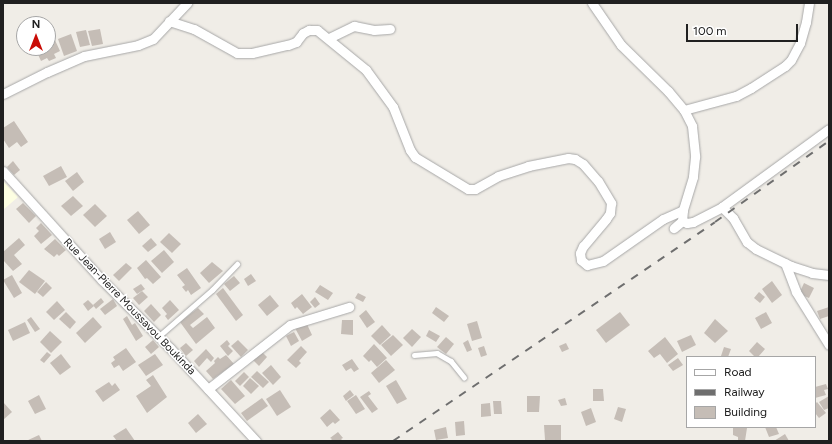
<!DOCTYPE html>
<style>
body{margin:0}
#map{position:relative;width:832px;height:444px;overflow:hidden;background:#f0ede7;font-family:Figtree,sans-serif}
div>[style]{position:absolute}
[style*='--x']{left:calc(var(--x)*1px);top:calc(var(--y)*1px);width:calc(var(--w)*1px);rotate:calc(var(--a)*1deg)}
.education>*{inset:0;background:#fdfee2}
.building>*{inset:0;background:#c5bdb6}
.roads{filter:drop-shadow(0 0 1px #a7a7a7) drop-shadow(0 0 1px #a7a7a7)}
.service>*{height:4.5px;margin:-2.25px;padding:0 2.25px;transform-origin:2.25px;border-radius:2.25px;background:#fff}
.minor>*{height:9px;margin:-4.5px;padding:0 4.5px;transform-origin:4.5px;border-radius:4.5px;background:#fff}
.rail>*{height:2px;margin-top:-1px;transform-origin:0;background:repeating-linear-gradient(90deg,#6e6e6e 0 8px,transparent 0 16px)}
span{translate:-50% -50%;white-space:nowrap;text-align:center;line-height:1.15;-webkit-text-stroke:3px #fff;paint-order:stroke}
.street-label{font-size:11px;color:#202020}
.frame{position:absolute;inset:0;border:4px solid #202020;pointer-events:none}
.legend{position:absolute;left:686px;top:356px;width:130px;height:72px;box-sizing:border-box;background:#fff;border:1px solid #a6a6a6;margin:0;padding:5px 7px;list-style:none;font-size:12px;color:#202020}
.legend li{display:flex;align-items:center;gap:8px;height:20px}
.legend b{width:20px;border:1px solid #a6a6a6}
.north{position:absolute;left:16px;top:16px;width:40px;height:40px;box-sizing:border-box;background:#fff;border:1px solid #a6a6a6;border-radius:50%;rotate:0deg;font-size:11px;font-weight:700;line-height:16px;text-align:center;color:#202020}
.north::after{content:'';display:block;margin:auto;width:14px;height:18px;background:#c90c06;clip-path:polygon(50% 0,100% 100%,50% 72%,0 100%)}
.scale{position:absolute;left:686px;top:24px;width:112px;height:18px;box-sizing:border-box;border:2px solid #202020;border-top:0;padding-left:5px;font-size:12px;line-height:14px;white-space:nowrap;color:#202020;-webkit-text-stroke:3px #fff;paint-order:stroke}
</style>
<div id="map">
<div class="education">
<div style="clip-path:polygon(3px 181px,18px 197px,3px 210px)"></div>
</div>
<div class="building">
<div style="clip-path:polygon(100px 29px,103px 44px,92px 46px,88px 31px)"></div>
<div style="clip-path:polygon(86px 30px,90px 45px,80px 47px,76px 32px)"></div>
<div style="clip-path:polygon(71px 34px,77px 51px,64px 56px,58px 39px)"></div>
<div style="clip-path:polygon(54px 38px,60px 51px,54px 54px,56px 58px,49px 61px,47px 58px,41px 61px,35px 48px,48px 48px,48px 41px)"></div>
<div style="clip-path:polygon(14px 121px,28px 142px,21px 147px,17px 142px,9px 148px,3px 139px,3px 128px)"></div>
<div style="clip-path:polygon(13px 161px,20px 170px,14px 175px,7px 167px)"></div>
<div style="clip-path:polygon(61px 166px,67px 177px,49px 186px,43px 176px)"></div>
<div style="clip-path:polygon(77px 172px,84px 182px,73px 191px,65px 181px)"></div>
<div style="clip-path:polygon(73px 196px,83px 206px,71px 216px,61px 206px)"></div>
<div style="clip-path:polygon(23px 203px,36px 216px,29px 223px,16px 209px)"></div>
<div style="clip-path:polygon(95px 204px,107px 216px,95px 227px,83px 215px)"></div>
<div style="clip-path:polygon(138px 211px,150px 225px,139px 234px,127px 220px)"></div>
<div style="clip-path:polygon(41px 223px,52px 235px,41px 244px,34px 236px,39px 231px,36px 228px)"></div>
<div style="clip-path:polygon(110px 232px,116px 242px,105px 249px,99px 239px)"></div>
<div style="clip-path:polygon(169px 233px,181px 244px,172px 253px,160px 242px)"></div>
<div style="clip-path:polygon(19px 238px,25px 245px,14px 255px,22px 264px,13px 271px,3px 260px,3px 252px)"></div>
<div style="clip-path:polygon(151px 238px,157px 245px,148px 252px,142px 246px)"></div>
<div style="clip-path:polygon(55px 239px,66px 250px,59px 256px,57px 254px,54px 257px,44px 249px)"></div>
<div style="clip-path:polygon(164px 250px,174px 262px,162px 273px,151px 261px)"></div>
<div style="clip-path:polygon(146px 260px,161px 277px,153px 284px,147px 278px,145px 279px,137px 268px)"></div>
<div style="clip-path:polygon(212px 262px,223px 271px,209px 283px,200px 273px)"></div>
<div style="clip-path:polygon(126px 263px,132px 268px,119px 281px,113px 275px)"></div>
<div style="clip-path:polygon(187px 268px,201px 288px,191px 295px,188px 290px,186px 292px,182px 287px,185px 285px,177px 275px)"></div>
<div style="clip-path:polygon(29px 270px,45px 281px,35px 294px,19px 282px)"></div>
<div style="clip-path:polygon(251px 274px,256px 281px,248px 286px,244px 279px)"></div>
<div style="clip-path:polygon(12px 275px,22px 293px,14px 298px,3px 280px)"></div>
<div style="clip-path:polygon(234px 276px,240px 283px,230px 291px,224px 284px)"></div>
<div style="clip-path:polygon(772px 281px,782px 295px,772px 303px,762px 289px)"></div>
<div style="clip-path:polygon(46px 282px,52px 288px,43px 297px,37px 292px)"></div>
<div style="clip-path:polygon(804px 283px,814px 288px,809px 298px,799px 294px)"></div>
<div style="clip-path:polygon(141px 284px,145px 289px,137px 294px,133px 289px)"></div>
<div style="clip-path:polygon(320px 285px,333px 293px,328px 300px,315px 292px)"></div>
<div style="clip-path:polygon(223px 288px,243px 315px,236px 321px,216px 294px)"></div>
<div style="clip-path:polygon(142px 291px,148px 297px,139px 305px,133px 298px)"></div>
<div style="clip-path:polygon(759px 292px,765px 297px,760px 303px,754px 298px)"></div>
<div style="clip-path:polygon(358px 293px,366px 297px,363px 302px,355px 298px)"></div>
<div style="clip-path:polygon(302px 294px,312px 307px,303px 314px,297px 307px,295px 309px,291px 303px)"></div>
<div style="clip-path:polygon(270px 295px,279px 306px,267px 316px,258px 305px)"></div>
<div style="clip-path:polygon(315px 297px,320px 304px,315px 308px,310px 302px)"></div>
<div style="clip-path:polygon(101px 298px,104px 302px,96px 309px,93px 305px)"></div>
<div style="clip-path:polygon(113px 299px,117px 306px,105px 315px,100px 309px)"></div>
<div style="clip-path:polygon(88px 300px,94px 306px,88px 311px,83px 304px)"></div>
<div style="clip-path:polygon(170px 300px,179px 310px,168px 320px,165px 316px,167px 314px,162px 308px)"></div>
<div style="clip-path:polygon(57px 301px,65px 310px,54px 320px,46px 312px)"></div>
<div style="clip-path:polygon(151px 304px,161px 315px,154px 322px,144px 311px)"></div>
<div style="clip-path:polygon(436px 307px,449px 316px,444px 322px,432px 313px)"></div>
<div style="clip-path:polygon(829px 307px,829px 316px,820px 319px,817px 311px)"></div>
<div style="clip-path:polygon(198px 308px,204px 314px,190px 325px,193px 328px,207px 317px,215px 328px,196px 344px,180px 322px)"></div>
<div style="clip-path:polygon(366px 310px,375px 322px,367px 328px,359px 316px)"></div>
<div style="clip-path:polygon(66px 312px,76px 322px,70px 329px,59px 319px)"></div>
<div style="clip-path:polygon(620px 312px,630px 325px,606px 343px,596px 330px)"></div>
<div style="clip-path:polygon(766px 312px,772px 323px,761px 329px,755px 318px)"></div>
<div style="clip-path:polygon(127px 316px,132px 325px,135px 323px,143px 336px,136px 341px,123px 319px)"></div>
<div style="clip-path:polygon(31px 317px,40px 329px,35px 332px,27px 320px)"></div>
<div style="clip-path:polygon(93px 317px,102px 327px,85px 343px,76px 333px)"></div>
<div style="clip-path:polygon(715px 319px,728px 331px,715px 343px,704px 333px)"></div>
<div style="clip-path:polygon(342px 320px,353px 320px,353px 335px,341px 334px)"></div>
<div style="clip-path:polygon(477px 321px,482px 338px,472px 341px,467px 324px)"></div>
<div style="clip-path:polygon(25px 322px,30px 333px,13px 341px,8px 330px)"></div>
<div style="clip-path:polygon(306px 322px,312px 335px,302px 341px,295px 328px)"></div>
<div style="clip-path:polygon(382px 325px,391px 335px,380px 345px,371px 336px)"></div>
<div style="clip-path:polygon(412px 329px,421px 337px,412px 347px,403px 338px)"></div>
<div style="clip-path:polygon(429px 330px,440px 336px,436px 342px,426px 336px)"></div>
<div style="clip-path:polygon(50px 331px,62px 342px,51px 353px,40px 342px)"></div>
<div style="clip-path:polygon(294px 332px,299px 341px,291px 346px,286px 336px)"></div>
<div style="clip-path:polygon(393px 335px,403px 345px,391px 356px,381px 345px)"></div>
<div style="clip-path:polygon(691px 335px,696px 345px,682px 352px,677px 341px)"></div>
<div style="clip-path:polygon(446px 337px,454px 344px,446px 354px,437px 347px)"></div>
<div style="clip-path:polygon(665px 337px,678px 354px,667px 363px,660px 354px,654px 358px,648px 351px)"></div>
<div style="clip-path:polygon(153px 340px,159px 347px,151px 354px,145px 347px)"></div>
<div style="clip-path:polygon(227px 340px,230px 344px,228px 346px,233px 351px,228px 356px,220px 346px)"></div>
<div style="clip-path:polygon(238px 340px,248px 350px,241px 357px,231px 346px)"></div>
<div style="clip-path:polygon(468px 340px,472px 350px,467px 352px,463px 343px)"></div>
<div style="clip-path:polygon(757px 342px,765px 349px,758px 357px,755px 357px,749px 351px)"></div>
<div style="clip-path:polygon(186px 343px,193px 350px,186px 356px,180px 348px)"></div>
<div style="clip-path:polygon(566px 343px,569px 349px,562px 352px,559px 346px)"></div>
<div style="clip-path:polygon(374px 344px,387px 358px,377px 367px,371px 360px,369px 362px,363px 356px)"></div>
<div style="clip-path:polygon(301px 346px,307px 352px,299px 361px,301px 363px,296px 368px,287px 360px)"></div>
<div style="clip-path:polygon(484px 346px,487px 355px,481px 357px,478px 348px)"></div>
<div style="clip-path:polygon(724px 347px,731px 349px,728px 357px,721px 356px)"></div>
<div style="clip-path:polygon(126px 348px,136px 362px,123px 371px,119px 365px,114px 368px,111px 363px,115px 360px,113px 357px)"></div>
<div style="clip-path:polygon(206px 349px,214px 358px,211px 362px,207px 358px,199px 367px,194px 361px)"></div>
<div style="clip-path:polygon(261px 351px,267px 357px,259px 366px,253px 360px)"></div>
<div style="clip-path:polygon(47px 352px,51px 355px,44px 363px,40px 360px)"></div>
<div style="clip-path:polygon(61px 354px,71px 367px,60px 375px,50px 363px)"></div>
<div style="clip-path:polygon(155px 354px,163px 365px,146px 376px,138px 365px)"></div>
<div style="clip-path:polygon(226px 355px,234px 364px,213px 379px,206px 371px,215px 363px,214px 361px,218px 357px,220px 359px)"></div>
<div style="clip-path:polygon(678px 358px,683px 365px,673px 371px,668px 365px)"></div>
<div style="clip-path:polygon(352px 359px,359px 369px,354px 372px,351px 368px,346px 371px,342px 365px)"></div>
<div style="clip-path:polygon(386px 360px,395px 370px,379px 383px,371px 373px)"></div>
<div style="clip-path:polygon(271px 365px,281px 377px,273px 385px,262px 373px)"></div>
<div style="clip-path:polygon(257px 371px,269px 382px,263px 388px,251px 377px)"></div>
<div style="clip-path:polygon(244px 372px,249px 377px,240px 386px,235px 381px)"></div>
<div style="clip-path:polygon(153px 375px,167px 397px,147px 413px,136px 396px,151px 386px,146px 380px)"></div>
<div style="clip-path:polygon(250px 378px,259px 386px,251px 394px,243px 386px)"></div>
<div style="clip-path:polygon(231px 380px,245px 396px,235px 404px,221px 389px)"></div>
<div style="clip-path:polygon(396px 380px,407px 399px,397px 404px,386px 386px)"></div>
<div style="clip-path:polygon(109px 382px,112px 386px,115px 383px,120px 390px,103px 402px,95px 391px)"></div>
<div style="clip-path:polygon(826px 384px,828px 389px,824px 390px,826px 395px,815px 398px,815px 387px)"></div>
<div style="clip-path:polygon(593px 389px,603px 389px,604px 401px,593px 401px)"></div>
<div style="clip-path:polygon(280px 390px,291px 407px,277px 416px,266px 399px)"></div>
<div style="clip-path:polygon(350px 390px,354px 395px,346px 401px,343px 396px)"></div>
<div style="clip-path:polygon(369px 391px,371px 394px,368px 396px,378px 409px,372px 413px,360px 397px)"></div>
<div style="clip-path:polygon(39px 395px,46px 409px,35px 414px,28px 401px)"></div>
<div style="clip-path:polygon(356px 395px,365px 409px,356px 414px,347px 401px)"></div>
<div style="clip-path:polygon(527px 396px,540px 396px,539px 412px,527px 412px)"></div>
<div style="clip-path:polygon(829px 396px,829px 408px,824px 410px,819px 402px)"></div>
<div style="clip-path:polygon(262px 398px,268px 406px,247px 421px,241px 413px)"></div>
<div style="clip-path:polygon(565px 398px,567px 405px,561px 406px,558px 400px)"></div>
<div style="clip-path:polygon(493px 401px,501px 401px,502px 414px,494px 414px)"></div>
<div style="clip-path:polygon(3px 402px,12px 412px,3px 420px)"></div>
<div style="clip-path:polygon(817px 402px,826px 413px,819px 418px,815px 413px,815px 404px)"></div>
<div style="clip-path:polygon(490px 403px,491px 416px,481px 417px,481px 404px)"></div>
<div style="clip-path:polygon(618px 407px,626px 409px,622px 422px,614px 419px)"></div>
<div style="clip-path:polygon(591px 408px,596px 422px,586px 426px,581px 412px)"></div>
<div style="clip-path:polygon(330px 409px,340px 420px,335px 424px,333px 422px,327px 427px,320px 418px)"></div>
<div style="clip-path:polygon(198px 414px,207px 424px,196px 433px,188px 423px)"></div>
<div style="clip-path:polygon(464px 421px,465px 435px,456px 436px,455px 422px)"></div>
<div style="clip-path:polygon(544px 425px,561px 425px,561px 441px,545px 440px)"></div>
<div style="clip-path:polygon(446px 427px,448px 438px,436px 440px,434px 430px)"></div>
<div style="clip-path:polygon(733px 427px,747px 428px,745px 441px,738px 441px,738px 437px,733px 435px)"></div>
<div style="clip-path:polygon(765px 427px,776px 427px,779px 434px,769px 437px)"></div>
<div style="clip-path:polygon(126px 428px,135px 441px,117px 441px,113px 436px)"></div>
<div style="clip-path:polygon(338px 432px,343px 438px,341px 439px,343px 441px,330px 441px,332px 439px,330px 438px)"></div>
<div style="clip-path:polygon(785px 434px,789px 441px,774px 441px)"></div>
<div style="clip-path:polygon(39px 435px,42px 441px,26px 441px)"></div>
</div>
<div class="roads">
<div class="service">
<div style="--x:158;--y:337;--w:72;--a:-41"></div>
<div style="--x:212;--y:290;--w:36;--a:-46"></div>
<div style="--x:414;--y:355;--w:23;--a:-5"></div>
<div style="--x:437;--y:353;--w:16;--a:30"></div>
<div style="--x:451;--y:361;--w:21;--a:51"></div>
</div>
<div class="minor">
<div style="--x:592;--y:3;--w:51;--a:55.4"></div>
<div style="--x:621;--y:45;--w:66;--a:44.4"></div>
<div style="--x:668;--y:91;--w:25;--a:50"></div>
<div style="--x:684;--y:110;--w:18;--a:63"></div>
<div style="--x:692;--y:126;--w:31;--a:84"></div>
<div style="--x:695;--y:157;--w:20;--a:96"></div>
<div style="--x:693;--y:177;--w:34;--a:107"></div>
<div style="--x:683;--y:210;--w:11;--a:95"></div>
<div style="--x:682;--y:221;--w:11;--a:139"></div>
<div style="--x:169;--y:21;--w:26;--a:18"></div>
<div style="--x:194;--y:29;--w:49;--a:29.2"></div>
<div style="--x:237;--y:53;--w:15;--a:0"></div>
<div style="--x:252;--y:53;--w:37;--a:-13"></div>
<div style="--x:288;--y:45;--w:9;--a:-21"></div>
<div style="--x:296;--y:42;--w:11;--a:-52"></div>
<div style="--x:303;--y:33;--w:7;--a:-27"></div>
<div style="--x:309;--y:30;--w:8;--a:0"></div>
<div style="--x:317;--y:30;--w:63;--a:39.2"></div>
<div style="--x:366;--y:70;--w:46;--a:53.9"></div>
<div style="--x:393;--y:107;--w:46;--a:68.4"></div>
<div style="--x:410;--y:150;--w:9;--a:54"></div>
<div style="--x:415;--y:157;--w:62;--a:31.1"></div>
<div style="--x:468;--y:189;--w:7;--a:0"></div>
<div style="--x:475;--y:189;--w:26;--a:-29"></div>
<div style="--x:498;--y:176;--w:32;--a:-18"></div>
<div style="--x:528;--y:166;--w:41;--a:-11.3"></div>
<div style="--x:568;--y:158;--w:7;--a:8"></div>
<div style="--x:575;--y:159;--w:9;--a:32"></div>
<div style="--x:583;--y:164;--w:23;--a:49"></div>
<div style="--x:598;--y:181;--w:26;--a:59"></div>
<div style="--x:611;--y:203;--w:10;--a:96"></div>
<div style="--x:610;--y:213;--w:7;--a:124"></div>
<div style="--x:606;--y:219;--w:35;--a:130"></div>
<div style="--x:583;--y:246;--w:8;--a:113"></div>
<div style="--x:580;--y:253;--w:7;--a:82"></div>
<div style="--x:581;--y:260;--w:8;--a:40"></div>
<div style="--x:587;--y:265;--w:16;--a:-14"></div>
<div style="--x:603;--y:261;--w:73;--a:-35"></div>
<div style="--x:663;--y:219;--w:22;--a:-24"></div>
<div style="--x:329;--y:38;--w:28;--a:-26"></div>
<div style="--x:354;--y:26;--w:20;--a:11"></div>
<div style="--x:374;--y:30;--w:16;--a:-4"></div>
<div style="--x:3;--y:94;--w:49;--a:-26.6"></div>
<div style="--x:47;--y:72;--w:40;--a:-23.4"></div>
<div style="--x:84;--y:56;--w:55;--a:-11.5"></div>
<div style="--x:138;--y:45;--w:16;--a:-22"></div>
<div style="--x:153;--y:39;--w:50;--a:-46.6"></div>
<div style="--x:684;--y:110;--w:54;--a:-15.1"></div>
<div style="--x:736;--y:96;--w:17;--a:-28"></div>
<div style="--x:751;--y:88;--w:40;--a:-32.9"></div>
<div style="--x:785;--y:66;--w:8;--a:-45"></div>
<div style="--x:791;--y:60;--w:19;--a:-62"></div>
<div style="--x:800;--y:43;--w:22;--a:-74"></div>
<div style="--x:806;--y:22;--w:19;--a:-81"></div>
<div style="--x:3;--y:171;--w:147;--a:47.8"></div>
<div style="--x:102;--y:280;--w:96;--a:45"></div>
<div style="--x:170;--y:348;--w:127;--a:47.2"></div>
<div style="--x:722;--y:207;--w:16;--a:45"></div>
<div style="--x:733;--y:218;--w:28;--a:60"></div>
<div style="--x:747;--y:242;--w:11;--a:38"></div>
<div style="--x:756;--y:249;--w:39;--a:26"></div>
<div style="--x:791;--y:266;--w:22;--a:18"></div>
<div style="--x:812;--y:273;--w:17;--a:7"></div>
<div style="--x:682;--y:221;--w:5;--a:22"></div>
<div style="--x:687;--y:223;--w:6;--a:-9"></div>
<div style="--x:693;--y:222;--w:33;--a:-27"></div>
<div style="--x:722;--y:207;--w:132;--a:-36.1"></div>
<div style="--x:785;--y:263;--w:31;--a:69"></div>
<div style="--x:796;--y:292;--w:62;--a:58.1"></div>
<div style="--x:208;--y:389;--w:104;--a:-38"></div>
<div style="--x:290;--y:325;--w:62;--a:-17"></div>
</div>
</div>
<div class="rail">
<div style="--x:393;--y:441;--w:389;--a:-34.2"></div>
<div style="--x:715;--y:222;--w:140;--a:-35.4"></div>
</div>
<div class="street-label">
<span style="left:129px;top:307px;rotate:46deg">Rue Jean-Pierre Moussavou Boukinda</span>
</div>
<div class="frame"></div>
<ul class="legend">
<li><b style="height:5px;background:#fff"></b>Road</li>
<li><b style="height:5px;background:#6e6e6e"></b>Railway</li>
<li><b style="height:11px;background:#c5bdb6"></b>Building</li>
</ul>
<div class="north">N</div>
<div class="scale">100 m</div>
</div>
